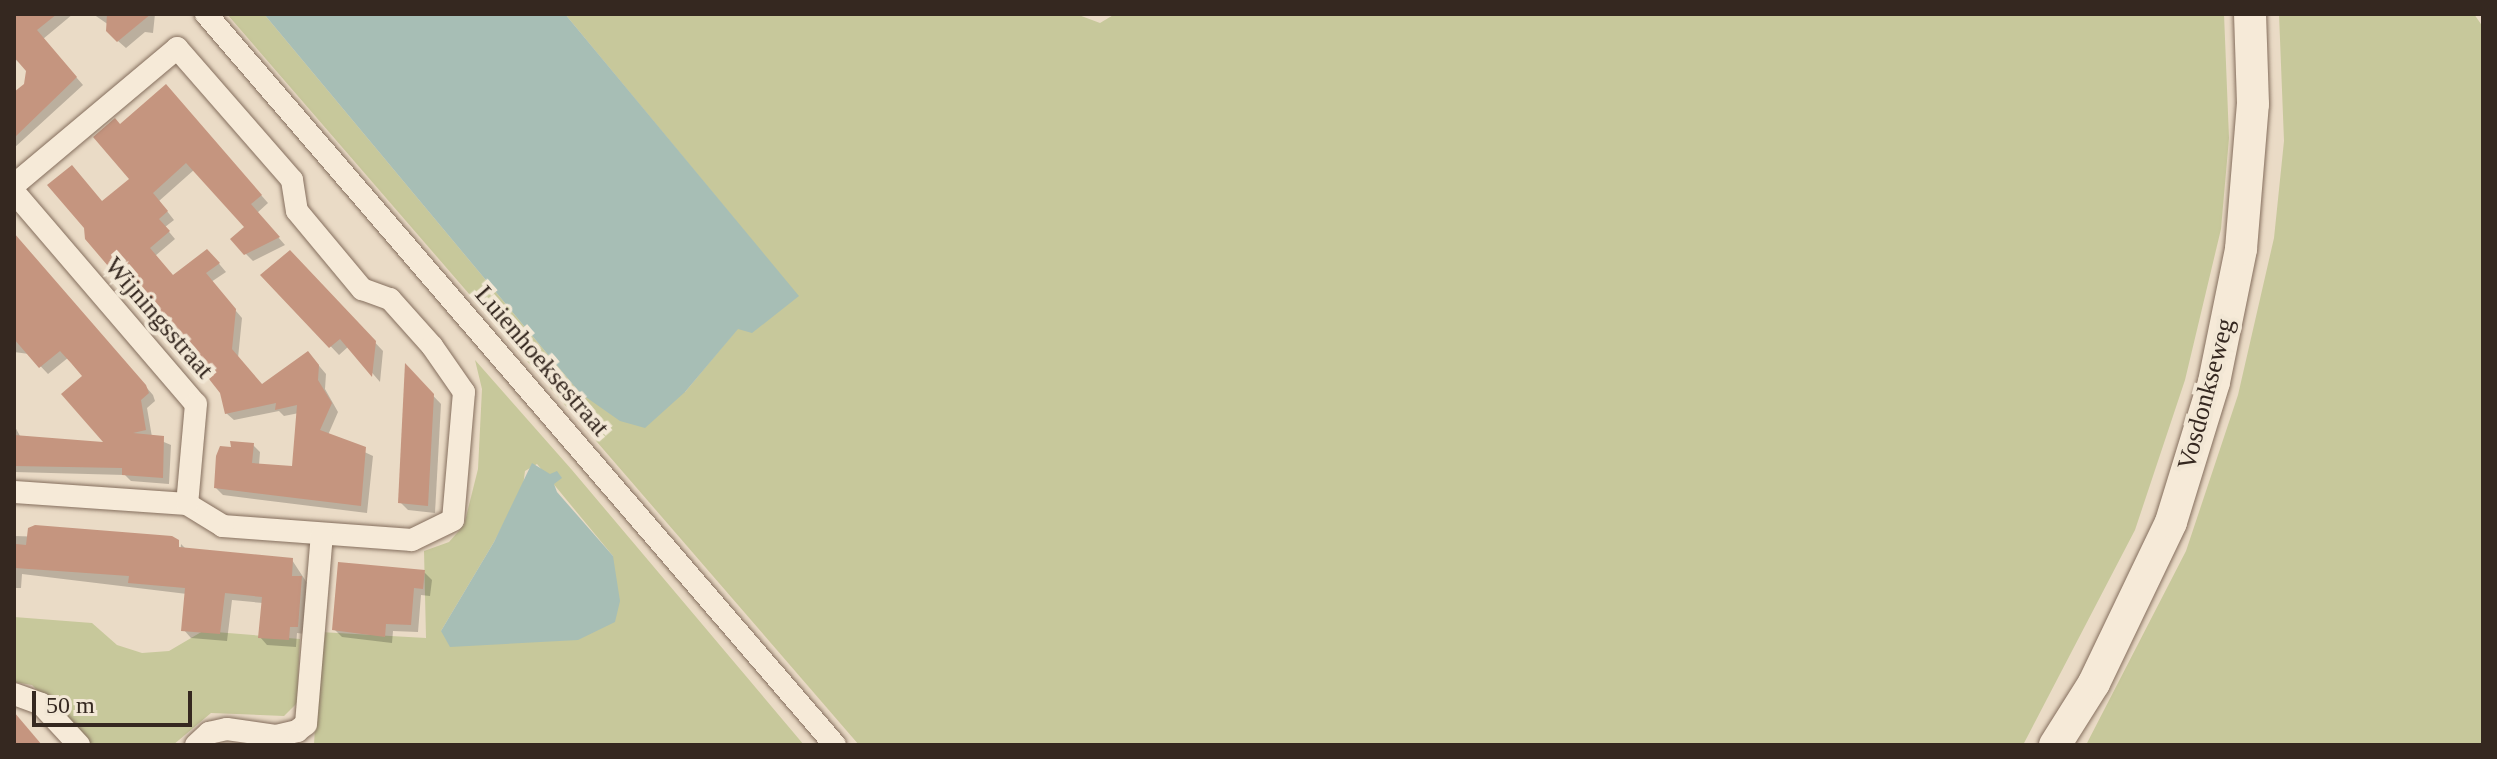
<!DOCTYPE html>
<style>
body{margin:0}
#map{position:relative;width:2497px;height:759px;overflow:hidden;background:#eadbc6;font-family:"Times New Roman",serif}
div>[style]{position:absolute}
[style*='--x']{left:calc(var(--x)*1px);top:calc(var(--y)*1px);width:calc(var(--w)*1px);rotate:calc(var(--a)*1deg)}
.green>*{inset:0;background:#c7c89b}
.water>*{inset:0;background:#a7beb5}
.shadow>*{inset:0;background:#0003}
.building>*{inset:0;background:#c5957f}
.roads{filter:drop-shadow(0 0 2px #846e5d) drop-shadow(0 0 2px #846e5d)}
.street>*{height:22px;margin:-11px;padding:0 11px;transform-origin:11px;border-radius:11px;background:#f6ead8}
.secondary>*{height:32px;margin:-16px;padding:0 16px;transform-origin:16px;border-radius:16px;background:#f6ead8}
span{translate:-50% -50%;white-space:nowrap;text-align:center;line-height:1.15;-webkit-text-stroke:8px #f2e7d5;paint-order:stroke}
.street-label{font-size:26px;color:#352820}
.frame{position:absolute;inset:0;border:16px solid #352820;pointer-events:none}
.scale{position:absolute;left:32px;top:691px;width:160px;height:36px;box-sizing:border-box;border:4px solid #352820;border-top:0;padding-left:10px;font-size:24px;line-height:28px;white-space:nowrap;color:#352820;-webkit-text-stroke:6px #f2e7d5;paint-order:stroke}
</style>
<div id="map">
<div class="green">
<div style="clip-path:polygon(227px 14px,264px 14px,580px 393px,685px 392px,738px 328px,798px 296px,565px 14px,1076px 14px,1100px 23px,1115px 14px,2224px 14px,2229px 138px,2221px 229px,2185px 380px,2135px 530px,2023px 745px,859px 745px)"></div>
<div style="clip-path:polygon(2279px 14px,2474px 14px,2483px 27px,2483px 745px,2086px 745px,2186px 551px,2238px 395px,2274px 238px,2284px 141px)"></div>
<div style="clip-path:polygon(evenodd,475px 360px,572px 470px,804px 745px,314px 745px,320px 632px,426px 638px,424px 551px,449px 542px,464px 525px,478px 469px,482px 389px,475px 360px,537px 464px,613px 556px,441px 631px,494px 542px,523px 486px,525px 471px,537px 464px)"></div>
<div style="clip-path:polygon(14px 617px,92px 623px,117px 645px,142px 653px,169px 651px,203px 631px,300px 639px,297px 703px,284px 716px,211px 713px,173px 745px,91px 745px,32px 685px,14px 682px)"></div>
</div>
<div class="water">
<div style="clip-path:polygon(264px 14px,565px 14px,799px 296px,752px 333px,738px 329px,685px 392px,645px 428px,620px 421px,580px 393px)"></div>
<div style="clip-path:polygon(532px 463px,550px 474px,557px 471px,562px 478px,554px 484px,557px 492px,613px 556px,620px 601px,615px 622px,578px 640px,450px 647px,441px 631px,494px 542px)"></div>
</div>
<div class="shadow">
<div style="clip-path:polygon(17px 14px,73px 14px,43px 39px,83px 85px,14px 148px,14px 95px,25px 85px,28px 71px,14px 58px)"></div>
<div style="clip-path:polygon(93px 14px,155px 14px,153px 33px,145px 32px,126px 48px,110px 34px,109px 25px)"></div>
<div style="clip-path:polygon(173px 94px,268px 203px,257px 213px,285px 245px,253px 261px,245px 253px,247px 228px,195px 169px,159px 201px,174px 220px,165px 227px,175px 239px,155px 256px,173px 277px,215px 259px,226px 272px,211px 282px,242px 318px,238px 358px,262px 386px,315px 361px,326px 374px,325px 389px,338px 412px,328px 435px,373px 456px,367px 513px,223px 495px,216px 488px,253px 445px,260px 452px,259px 465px,294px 468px,299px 413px,284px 416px,279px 411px,234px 420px,226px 413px,216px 375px,192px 347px,187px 351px,173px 339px,103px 203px,132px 179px,120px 126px)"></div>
<div style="clip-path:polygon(14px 235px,153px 395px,155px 401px,147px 408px,152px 437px,171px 445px,169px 484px,131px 481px,125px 475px,14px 472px,14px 425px,20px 436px,107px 445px,85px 377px,69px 357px,48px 374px,29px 354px,14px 352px)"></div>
<div style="clip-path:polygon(290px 252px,383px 351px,380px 382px,349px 346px,339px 355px,263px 275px)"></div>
<div style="clip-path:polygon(406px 367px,441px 404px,435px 513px,408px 510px,400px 502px)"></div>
<div style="clip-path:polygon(14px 536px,178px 541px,180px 557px,181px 544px,187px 550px,292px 560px,309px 586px,305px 634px,297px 633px,296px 647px,267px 645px,260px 637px,263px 603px,232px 600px,227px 641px,191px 638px,184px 630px,187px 594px,22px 574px,21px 588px,14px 588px)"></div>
<div style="clip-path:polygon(424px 572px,432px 580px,430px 596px,421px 595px,418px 632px,393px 631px,392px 643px,342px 637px,334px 629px)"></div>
</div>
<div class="building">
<div style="clip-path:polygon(14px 14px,57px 14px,37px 30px,77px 77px,14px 138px,14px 92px,24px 84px,26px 71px,14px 57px)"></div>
<div style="clip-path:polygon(107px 14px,151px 14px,117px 42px,106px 31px)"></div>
<div style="clip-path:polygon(166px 84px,262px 195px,251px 204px,280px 237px,244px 255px,230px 239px,244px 227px,186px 163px,153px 193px,168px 211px,159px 219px,170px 231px,150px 248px,173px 275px,207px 249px,220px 263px,206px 273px,236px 309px,232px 349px,262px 384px,308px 351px,319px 365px,318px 380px,332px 403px,320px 430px,366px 447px,361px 506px,214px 488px,216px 456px,220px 446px,231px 447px,230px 441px,254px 443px,252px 463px,292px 466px,297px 405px,275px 410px,276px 403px,225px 414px,220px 393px,209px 379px,214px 375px,184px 340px,179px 345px,172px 341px,85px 239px,84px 228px,47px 185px,72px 165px,102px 201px,129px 179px,93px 137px,115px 118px,120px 124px)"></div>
<div style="clip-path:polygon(14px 233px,146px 385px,149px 393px,141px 400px,146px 430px,133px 433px,164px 436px,163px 478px,122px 475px,122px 468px,14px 466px,14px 435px,103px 442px,61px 394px,82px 376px,71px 363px,60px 351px,39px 368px,14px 339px)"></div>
<div style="clip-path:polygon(290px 250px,376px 341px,372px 377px,340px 339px,329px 348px,260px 275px)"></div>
<div style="clip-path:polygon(405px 363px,434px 394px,428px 506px,398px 503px)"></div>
<div style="clip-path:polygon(35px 525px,172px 536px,179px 540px,179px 547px,293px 558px,292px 576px,302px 576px,298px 627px,290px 627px,289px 640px,258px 638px,262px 597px,225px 593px,220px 634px,181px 631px,185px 588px,128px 583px,129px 576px,15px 568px,16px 544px,26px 545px,28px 528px)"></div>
<div style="clip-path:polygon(338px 562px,425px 570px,423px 589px,414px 588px,411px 625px,386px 624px,385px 637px,332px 630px)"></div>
<div style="clip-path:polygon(14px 712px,42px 745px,14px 745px)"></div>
</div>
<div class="roads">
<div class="street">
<div style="--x:206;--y:14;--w:964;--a:49.29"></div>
<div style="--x:14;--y:185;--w:213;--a:-40"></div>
<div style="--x:177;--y:48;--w:175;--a:48.9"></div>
<div style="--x:292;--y:180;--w:31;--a:81"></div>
<div style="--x:297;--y:211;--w:102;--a:50.2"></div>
<div style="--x:362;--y:289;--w:30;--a:20"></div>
<div style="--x:390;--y:299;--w:63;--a:48.2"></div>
<div style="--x:432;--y:346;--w:56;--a:55.2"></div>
<div style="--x:464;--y:392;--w:128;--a:94.9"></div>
<div style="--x:453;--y:520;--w:46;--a:154"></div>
<div style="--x:412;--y:540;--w:190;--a:-175.8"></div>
<div style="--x:223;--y:526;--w:42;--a:-148.6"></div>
<div style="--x:187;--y:504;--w:173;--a:-176"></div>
<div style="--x:14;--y:192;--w:279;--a:49.4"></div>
<div style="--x:196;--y:404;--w:100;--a:95.1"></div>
<div style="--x:14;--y:694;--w:29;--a:20"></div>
<div style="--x:41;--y:704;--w:56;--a:47.2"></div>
<div style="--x:196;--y:745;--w:18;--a:-43"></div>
<div style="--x:209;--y:733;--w:18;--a:-13"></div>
<div style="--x:227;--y:729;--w:49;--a:8.1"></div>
<div style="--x:276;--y:736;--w:22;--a:-13"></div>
<div style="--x:297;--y:731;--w:11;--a:-38"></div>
<div style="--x:306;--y:724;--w:190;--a:-85.2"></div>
</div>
<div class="secondary">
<div style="--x:2055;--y:745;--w:73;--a:-57.8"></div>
<div style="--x:2094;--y:683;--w:178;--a:-64.4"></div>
<div style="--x:2171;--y:522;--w:146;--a:-72.9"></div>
<div style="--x:2214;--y:382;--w:136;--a:-78.5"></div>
<div style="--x:2241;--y:249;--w:145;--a:-85.3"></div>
<div style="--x:2253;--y:104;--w:90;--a:-91.9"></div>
</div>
</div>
<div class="street-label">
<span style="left:159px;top:318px;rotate:49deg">Wijningsstraat</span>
<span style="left:542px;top:361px;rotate:49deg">Luienhoeksestraat</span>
<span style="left:2206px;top:394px;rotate:-75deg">Vosdonkseweg</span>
</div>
<div class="frame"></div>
<div class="scale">50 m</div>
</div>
